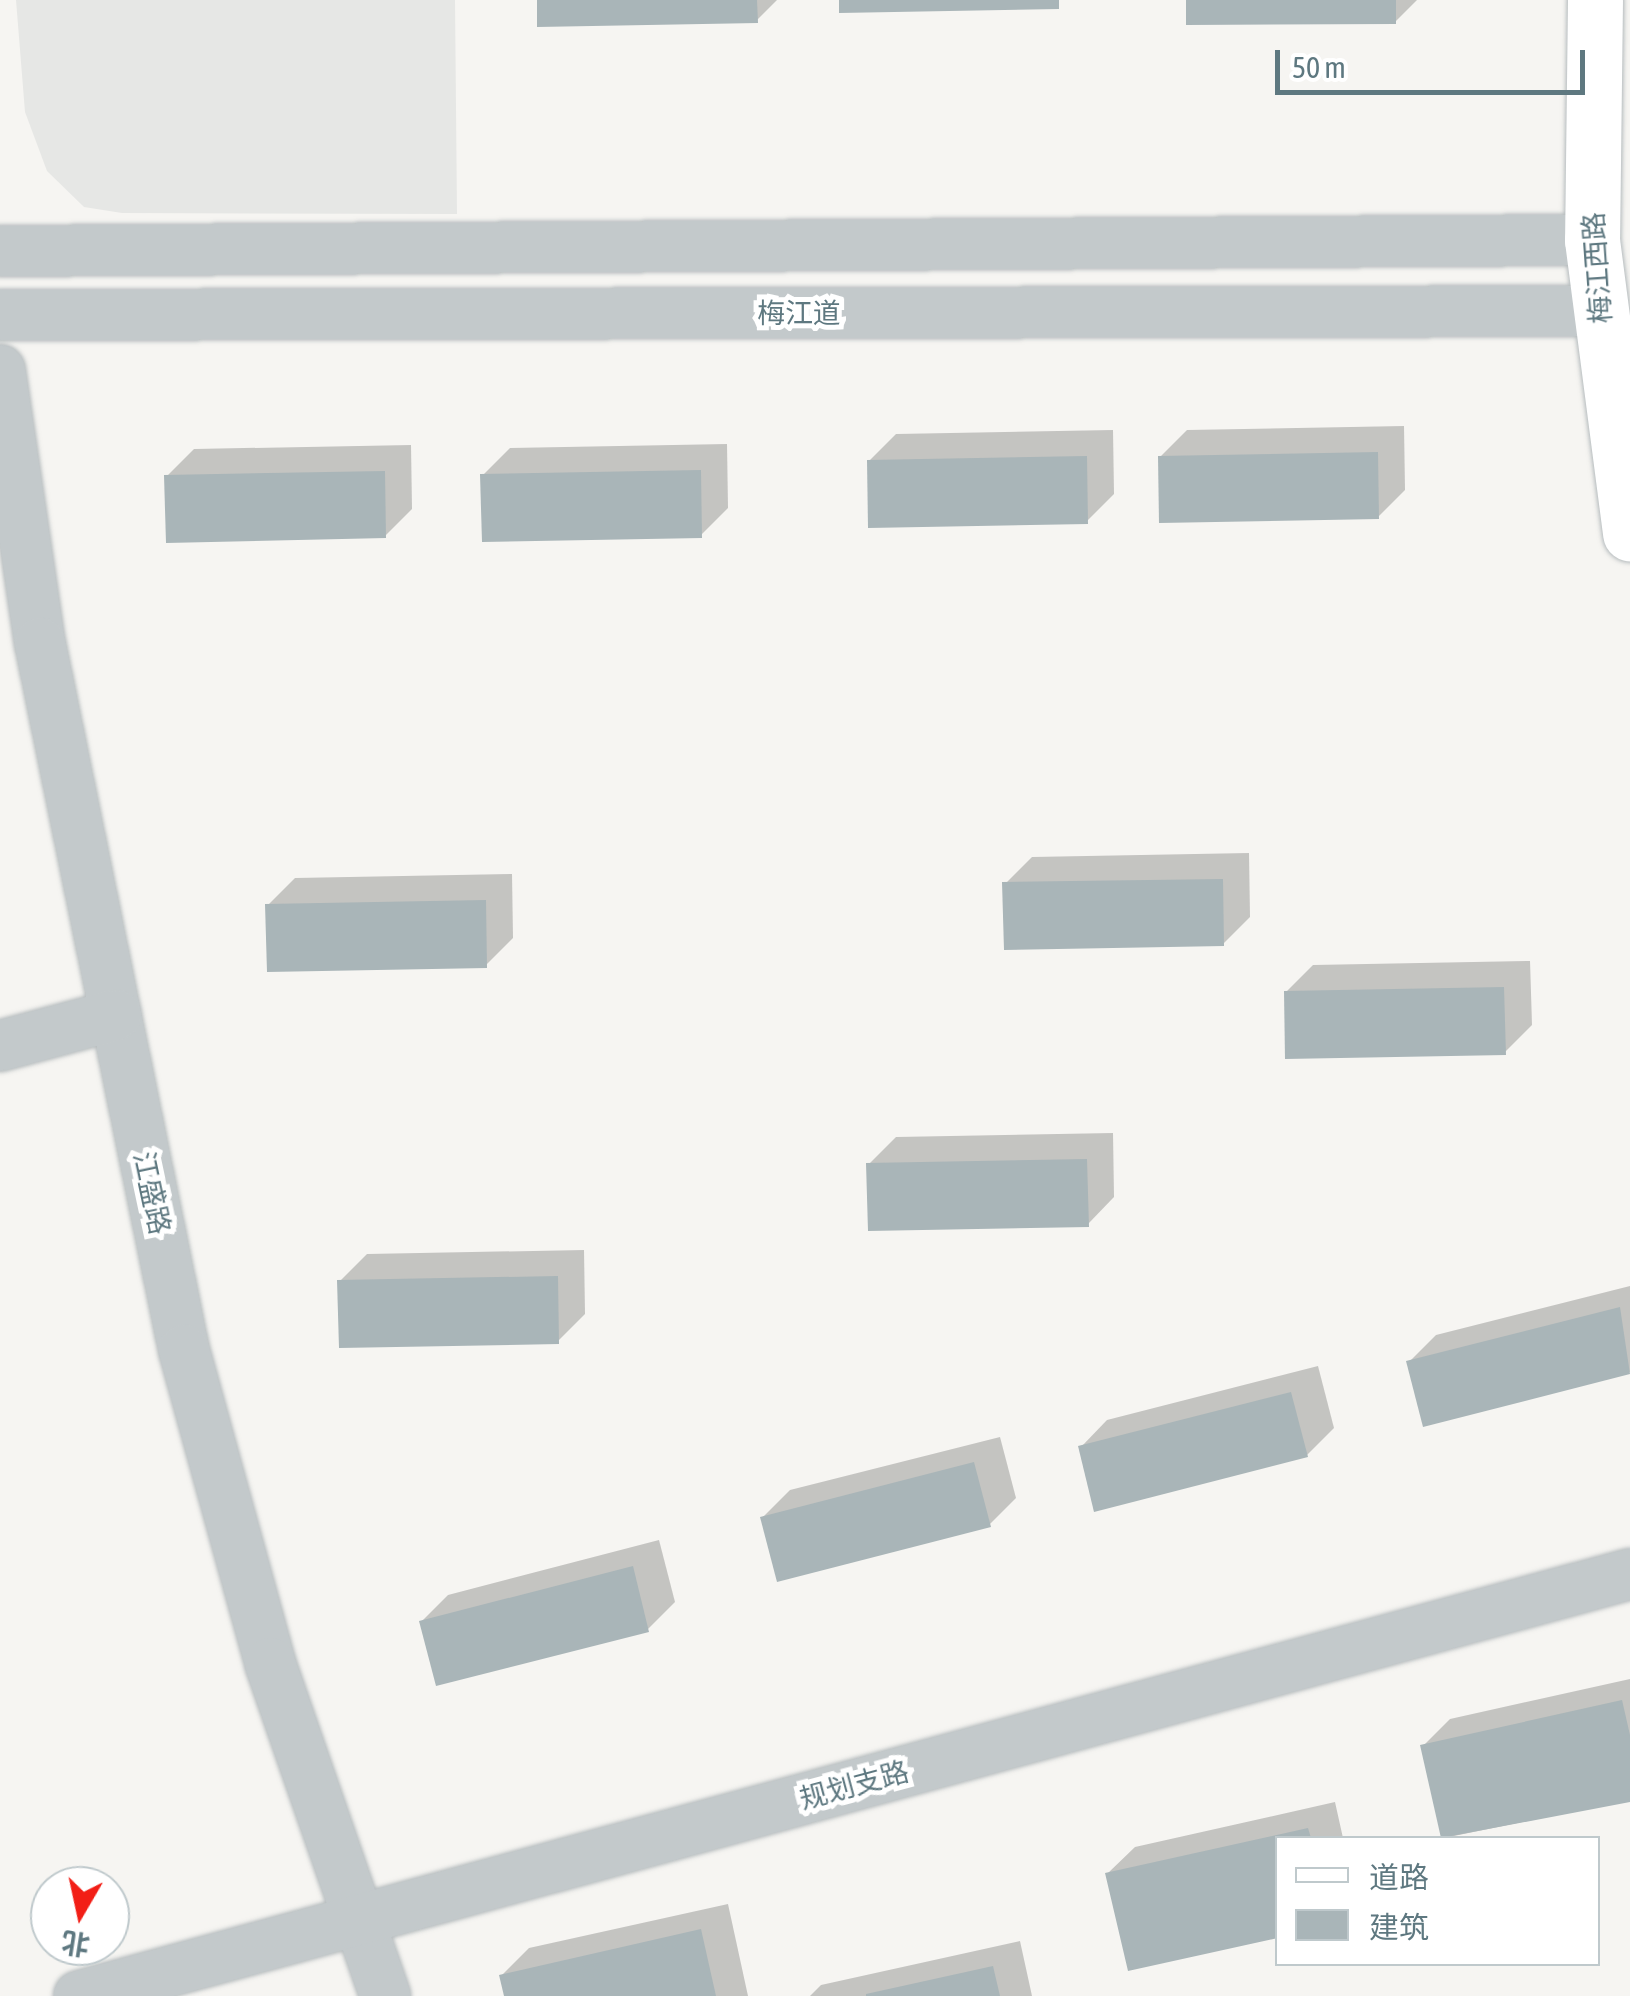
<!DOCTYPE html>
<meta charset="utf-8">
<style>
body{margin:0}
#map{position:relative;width:1630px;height:1996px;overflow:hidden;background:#f6f5f2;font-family:"Asap Condensed","Noto Sans SC",sans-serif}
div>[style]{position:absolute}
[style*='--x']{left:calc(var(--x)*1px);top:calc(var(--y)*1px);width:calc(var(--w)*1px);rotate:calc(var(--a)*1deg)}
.built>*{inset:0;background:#e6e7e5}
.shadow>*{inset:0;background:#0003}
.building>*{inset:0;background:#a9b5b8}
.roads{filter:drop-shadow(0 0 2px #b6bcbe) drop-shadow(0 0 2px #b6bcbe)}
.minor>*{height:50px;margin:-25px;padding:0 25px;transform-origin:25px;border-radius:25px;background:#c3c9cb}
.major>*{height:55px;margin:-27.5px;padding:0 27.5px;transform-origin:27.5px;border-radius:27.5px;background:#fff}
span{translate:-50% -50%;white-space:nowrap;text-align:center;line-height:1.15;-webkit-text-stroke:10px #fff;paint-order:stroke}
.street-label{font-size:28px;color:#5e7880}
.legend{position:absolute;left:1275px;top:1836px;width:325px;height:130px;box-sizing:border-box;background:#fff;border:2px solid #bfc9cc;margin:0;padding:12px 18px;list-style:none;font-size:30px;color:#5e7880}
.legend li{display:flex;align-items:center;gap:20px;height:50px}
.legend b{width:50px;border:2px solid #bfc9cc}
.north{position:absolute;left:30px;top:1866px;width:100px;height:100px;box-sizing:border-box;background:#fff;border:2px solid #bfc9cc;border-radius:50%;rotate:189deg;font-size:28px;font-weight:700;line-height:40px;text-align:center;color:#5e7880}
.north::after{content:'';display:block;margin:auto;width:35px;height:45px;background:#f21e16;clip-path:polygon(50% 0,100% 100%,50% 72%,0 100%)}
.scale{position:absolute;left:1275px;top:50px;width:310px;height:45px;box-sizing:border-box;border:5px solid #5e7880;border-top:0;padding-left:12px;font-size:30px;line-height:35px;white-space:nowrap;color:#5e7880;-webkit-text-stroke:8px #fff;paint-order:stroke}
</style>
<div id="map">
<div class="built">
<div style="clip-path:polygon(16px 0,455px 0,457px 214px,122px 213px,84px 207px,47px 171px,25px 112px)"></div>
</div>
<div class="shadow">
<div style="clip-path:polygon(539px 0,777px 0,757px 20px)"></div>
<div style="clip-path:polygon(1189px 0,1417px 0,1395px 22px)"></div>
<div style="clip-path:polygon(1404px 426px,1405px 490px,1378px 517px,1160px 457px,1187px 430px)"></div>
<div style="clip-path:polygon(1113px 430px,1114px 494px,1087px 521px,869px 461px,896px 434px)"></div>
<div style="clip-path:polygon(727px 444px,728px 508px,701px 535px,483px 475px,510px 448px)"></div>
<div style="clip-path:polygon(411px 445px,412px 509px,385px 536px,167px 476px,194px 449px)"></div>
<div style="clip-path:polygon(1249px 853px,1250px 917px,1223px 944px,1005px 884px,1032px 857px)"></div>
<div style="clip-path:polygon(512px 874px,513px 938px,486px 965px,268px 905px,295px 878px)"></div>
<div style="clip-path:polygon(1530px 961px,1532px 1025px,1505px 1052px,1286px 992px,1313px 965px)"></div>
<div style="clip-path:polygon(1113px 1133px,1114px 1197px,1088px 1224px,869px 1164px,896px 1137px)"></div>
<div style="clip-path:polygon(584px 1250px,585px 1314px,558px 1341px,340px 1281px,367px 1254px)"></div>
<div style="clip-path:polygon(1630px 1286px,1630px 1372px,1425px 1424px,1409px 1362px,1436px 1335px)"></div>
<div style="clip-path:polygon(1318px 1366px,1334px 1428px,1307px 1455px,1081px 1447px,1107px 1420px)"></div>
<div style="clip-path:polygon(1000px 1437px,1016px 1498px,989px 1525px,763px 1517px,790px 1490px)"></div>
<div style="clip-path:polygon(659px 1540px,675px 1602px,648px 1629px,421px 1622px,448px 1595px)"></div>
<div style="clip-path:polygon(1630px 1679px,1630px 1800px,1444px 1838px,1423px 1746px,1450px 1719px)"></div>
<div style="clip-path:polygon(1335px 1802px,1343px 1838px,1278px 1838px,1108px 1873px,1135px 1847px)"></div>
<div style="clip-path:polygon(728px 1904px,748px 1996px,506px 1996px,502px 1975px,529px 1948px)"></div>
<div style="clip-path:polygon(1020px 1941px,1032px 1996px,810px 1996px,821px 1985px)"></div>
</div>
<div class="building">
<div style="clip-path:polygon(537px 0,757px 0,758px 23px,537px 27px)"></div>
<div style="clip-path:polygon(839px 0,1059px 0,1059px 9px,839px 13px)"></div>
<div style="clip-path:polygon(1186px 0,1396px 0,1396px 24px,1186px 25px)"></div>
<div style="clip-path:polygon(1378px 452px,1379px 519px,1159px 523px,1158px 456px)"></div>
<div style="clip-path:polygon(1087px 456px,1088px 524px,868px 528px,867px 460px)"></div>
<div style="clip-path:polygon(701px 470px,702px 538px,482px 542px,480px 474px)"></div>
<div style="clip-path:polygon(385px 471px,386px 538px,166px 543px,164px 475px)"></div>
<div style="clip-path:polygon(1223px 879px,1224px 946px,1004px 950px,1002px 882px)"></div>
<div style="clip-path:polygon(486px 900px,487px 968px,267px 972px,265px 904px)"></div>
<div style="clip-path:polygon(1504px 987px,1506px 1055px,1285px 1059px,1284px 991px)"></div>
<div style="clip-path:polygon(1087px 1159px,1089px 1227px,868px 1231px,866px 1163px)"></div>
<div style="clip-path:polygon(558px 1276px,559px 1344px,339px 1348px,337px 1280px)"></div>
<div style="clip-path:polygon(1620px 1307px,1630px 1374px,1423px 1427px,1406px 1361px)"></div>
<div style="clip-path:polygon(1291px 1392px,1308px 1457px,1094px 1512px,1078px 1446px)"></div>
<div style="clip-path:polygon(974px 1462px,991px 1527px,777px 1582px,760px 1517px)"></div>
<div style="clip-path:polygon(633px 1566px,649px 1632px,436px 1686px,419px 1621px)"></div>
<div style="clip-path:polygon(1622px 1700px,1630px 1735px,1630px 1802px,1441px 1838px,1420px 1745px)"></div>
<div style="clip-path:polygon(1308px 1828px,1311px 1838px,1278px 1838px,1278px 1938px,1128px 1971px,1105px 1873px)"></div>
<div style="clip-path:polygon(701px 1929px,716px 1996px,504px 1996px,499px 1975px)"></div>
<div style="clip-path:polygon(993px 1966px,1000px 1996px,866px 1996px,866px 1994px)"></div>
</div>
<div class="roads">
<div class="minor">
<div style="--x:0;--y:251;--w:1592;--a:-0.4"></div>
<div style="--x:0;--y:315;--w:1598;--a:-0.14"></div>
<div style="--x:0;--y:370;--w:276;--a:81.7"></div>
<div style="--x:40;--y:643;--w:722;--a:78.49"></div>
<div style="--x:184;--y:1350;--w:325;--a:74.6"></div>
<div style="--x:270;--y:1663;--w:352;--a:70.9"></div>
<div style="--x:0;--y:1046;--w:120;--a:-15"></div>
<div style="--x:79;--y:1996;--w:1607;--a:-15.22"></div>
</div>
<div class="major">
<div style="--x:1595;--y:0;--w:240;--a:90.7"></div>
<div style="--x:1592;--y:240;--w:296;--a:82.6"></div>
</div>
</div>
<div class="street-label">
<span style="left:1597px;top:268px;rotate:-94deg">梅江西路</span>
<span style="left:799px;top:313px">梅江道</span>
<span style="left:152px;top:1193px;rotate:78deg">江盛路</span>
<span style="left:854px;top:1785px;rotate:-15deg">规划支路</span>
</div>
<ul class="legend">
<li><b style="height:12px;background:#fff"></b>道路</li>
<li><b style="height:28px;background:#a9b5b8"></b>建筑</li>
</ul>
<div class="north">北</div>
<div class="scale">50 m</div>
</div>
